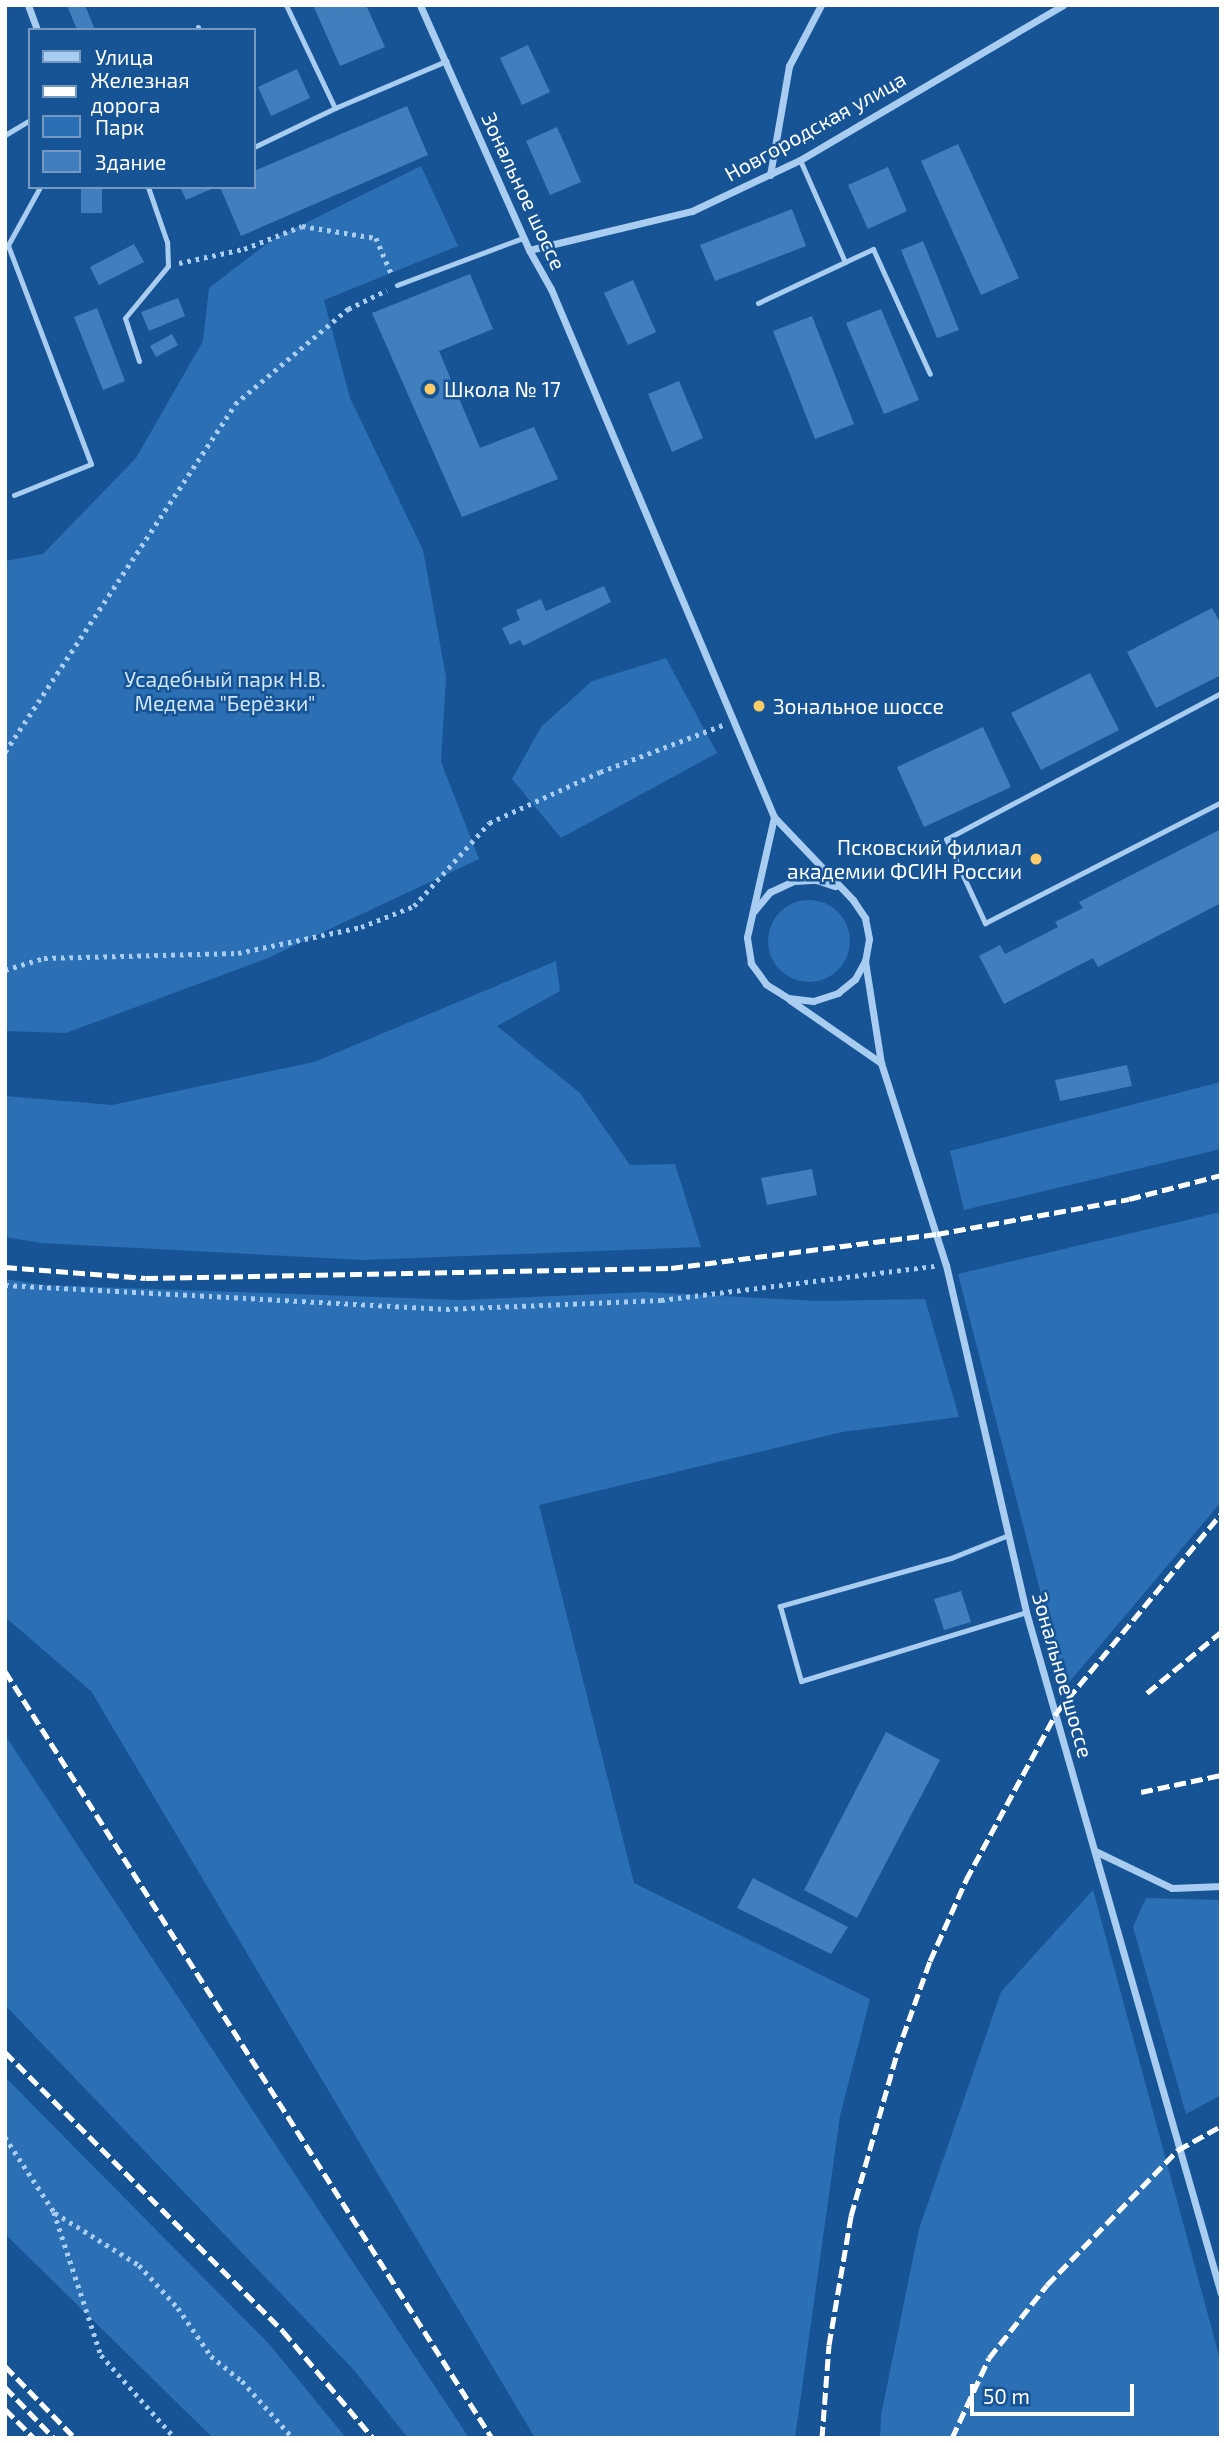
<!DOCTYPE html>
<meta charset="utf-8">
<style>
body{margin:0}
#map{position:relative;width:1226px;height:2443px;overflow:hidden;background:#175495;font-family:"Exo 2",sans-serif}
div>[style]{position:absolute}
[style*='--x']{left:calc(var(--x)*1px);top:calc(var(--y)*1px);width:calc(var(--w)*1px);rotate:calc(var(--a)*1deg)}
.green>*{inset:0;background:#2b6fb4}
.round{border-radius:50%}
.building>*{inset:0;background:#407ebd}
.path>*{height:4.5px;margin-top:-2.25px;transform-origin:0;background:repeating-linear-gradient(90deg,#a8cdf1 0 3.5px,transparent 0 8.5px)}
.lane>*{height:5px;margin:-2.5px;padding:0 2.5px;transform-origin:2.5px;border-radius:2.5px;background:#a8cdf1}
.street>*{height:7px;margin:-3.5px;padding:0 3.5px;transform-origin:3.5px;border-radius:3.5px;background:#a8cdf1}
.rail>*{height:5px;margin-top:-2.5px;transform-origin:0;background:repeating-linear-gradient(90deg,#fff 0 12px,transparent 0 17px)}
.dots>*{width:19px;height:19px;translate:-50% -50%;box-sizing:border-box;border:4px solid #175495;border-radius:50%}
span{translate:-50% -50%;white-space:nowrap;text-align:center;line-height:1.15;-webkit-text-stroke:5px #175495;paint-order:stroke}
.street-label{font-size:21px;color:#fff}
.poi-label{font-size:21px;color:#fff}
.left{translate:0 -50%;text-align:left}
.right{translate:-100% -50%;text-align:right}
.park-label{font-size:21px;color:#d0e6fc}
.frame{position:absolute;inset:0;border:7px solid #fff;pointer-events:none}
.legend{position:absolute;left:28px;top:28px;width:228px;height:161px;box-sizing:border-box;background:#175495;border:2px solid #7498bf;margin:0;padding:9px 12px;list-style:none;font-size:21px;color:#fff}
.legend li{display:flex;align-items:center;gap:14px;height:35px}
.legend b{width:35px;border:2px solid #7498bf}
.scale{position:absolute;left:970px;top:2384px;width:164px;height:32px;box-sizing:border-box;border:4px solid #fff;border-top:0;padding-left:9px;font-size:21px;line-height:24px;white-space:nowrap;color:#fff;-webkit-text-stroke:5px #175495;paint-order:stroke}
</style>
<div id="map">
<div class="green">
<div style="clip-path:polygon(421px 166px,458px 246px,324px 300px,350px 398px,423px 550px,446px 677px,441px 762px,479px 859px,268px 958px,66px 1033px,5px 1031px,5px 561px,43px 554px,136px 458px,203px 341px,209px 288px,273px 239px)"></div>
<div style="clip-path:polygon(666px 658px,717px 753px,561px 838px,512px 779px,541px 727px,592px 681px)"></div>
<div class="round" style="left:768px;top:900px;width:82px;height:82px"></div>
<div style="clip-path:polygon(556px 961px,560px 991px,497px 1026px,580px 1093px,630px 1165px,675px 1164px,701px 1247px,362px 1260px,42px 1243px,5px 1237px,5px 1096px,112px 1105px,314px 1062px)"></div>
<div style="clip-path:polygon(1221px 1082px,1221px 1149px,964px 1210px,950px 1151px)"></div>
<div style="clip-path:polygon(1221px 1212px,1221px 1502px,1065px 1687px,958px 1274px)"></div>
<div style="clip-path:polygon(5px 1279px,44px 1285px,461px 1300px,646px 1292px,819px 1301px,925px 1299px,959px 1417px,842px 1432px,539px 1505px,634px 1883px,870px 1999px,840px 2116px,795px 2438px,535px 2438px,91px 1691px,5px 1617px)"></div>
<div style="clip-path:polygon(5px 1735px,469px 2438px,408px 2438px,353px 2369px,5px 2005px)"></div>
<div style="clip-path:polygon(1093px 1890px,1221px 2363px,1221px 2438px,880px 2438px,881px 2415px,919px 2229px,1001px 1992px)"></div>
<div style="clip-path:polygon(1146px 1898px,1221px 1900px,1221px 2095px,1186px 2114px,1133px 1927px)"></div>
<div style="clip-path:polygon(5px 2077px,270px 2345px,346px 2438px,213px 2438px,5px 2234px)"></div>
</div>
<div class="building">
<div style="clip-path:polygon(67px 5px,85px 5px,95px 30px,77px 30px)"></div>
<div style="clip-path:polygon(313px 5px,366px 5px,385px 47px,340px 66px)"></div>
<div style="clip-path:polygon(528px 45px,550px 92px,522px 105px,500px 58px)"></div>
<div style="clip-path:polygon(297px 69px,310px 98px,271px 116px,258px 87px)"></div>
<div style="clip-path:polygon(407px 106px,428px 155px,241px 236px,220px 187px,254px 187px,254px 171px)"></div>
<div style="clip-path:polygon(557px 127px,581px 182px,550px 195px,526px 141px)"></div>
<div style="clip-path:polygon(958px 144px,1019px 278px,981px 295px,921px 161px)"></div>
<div style="clip-path:polygon(888px 167px,907px 211px,868px 229px,848px 185px)"></div>
<div style="clip-path:polygon(81px 187px,102px 187px,102px 213px,81px 213px)"></div>
<div style="clip-path:polygon(180px 187px,216px 187px,186px 200px)"></div>
<div style="clip-path:polygon(792px 209px,806px 246px,715px 281px,700px 245px)"></div>
<div style="clip-path:polygon(923px 241px,959px 330px,937px 338px,901px 250px)"></div>
<div style="clip-path:polygon(134px 244px,144px 262px,99px 285px,90px 267px)"></div>
<div style="clip-path:polygon(470px 274px,493px 329px,439px 351px,480px 448px,534px 427px,558px 479px,462px 517px,372px 313px)"></div>
<div style="clip-path:polygon(633px 280px,656px 332px,628px 345px,604px 293px)"></div>
<div style="clip-path:polygon(178px 298px,185px 316px,149px 331px,141px 312px)"></div>
<div style="clip-path:polygon(97px 308px,125px 381px,103px 390px,74px 317px)"></div>
<div style="clip-path:polygon(881px 309px,919px 400px,884px 414px,846px 323px)"></div>
<div style="clip-path:polygon(812px 316px,854px 424px,815px 439px,773px 331px)"></div>
<div style="clip-path:polygon(172px 334px,178px 345px,156px 357px,150px 346px)"></div>
<div style="clip-path:polygon(679px 381px,703px 438px,672px 452px,648px 394px)"></div>
<div style="clip-path:polygon(604px 586px,611px 602px,523px 646px,520px 640px,510px 645px,502px 628px,520px 620px,516px 610px,541px 599px,546px 611px)"></div>
<div style="clip-path:polygon(1212px 608px,1221px 624px,1221px 675px,1156px 708px,1127px 652px)"></div>
<div style="clip-path:polygon(1090px 673px,1119px 730px,1041px 770px,1011px 713px)"></div>
<div style="clip-path:polygon(983px 727px,1011px 787px,924px 827px,897px 767px)"></div>
<div style="clip-path:polygon(1221px 829px,1221px 903px,1098px 967px,1093px 958px,1004px 1004px,979px 956px,1000px 945px,1005px 954px,1058px 927px,1055px 922px,1083px 908px,1079px 902px)"></div>
<div style="clip-path:polygon(1127px 1065px,1132px 1086px,1060px 1101px,1055px 1080px)"></div>
<div style="clip-path:polygon(812px 1169px,817px 1195px,767px 1205px,761px 1178px)"></div>
<div style="clip-path:polygon(961px 1591px,971px 1622px,944px 1630px,934px 1599px)"></div>
<div style="clip-path:polygon(886px 1732px,940px 1760px,857px 1918px,804px 1890px)"></div>
<div style="clip-path:polygon(753px 1878px,848px 1927px,831px 1954px,737px 1908px)"></div>
</div>
<div class="path">
<div style="--x:179;--y:263;--w:66;--a:-12.2"></div>
<div style="--x:244;--y:249;--w:62;--a:-21.6"></div>
<div style="--x:302;--y:226;--w:75;--a:9.2"></div>
<div style="--x:376;--y:238;--w:40;--a:66.6"></div>
<div style="--x:5;--y:752;--w:417;--a:-56.5"></div>
<div style="--x:235;--y:404;--w:148;--a:-40.1"></div>
<div style="--x:348;--y:309;--w:43;--a:-26"></div>
<div style="--x:5;--y:970;--w:41;--a:-17.1"></div>
<div style="--x:44;--y:958;--w:194;--a:-1.5"></div>
<div style="--x:238;--y:953;--w:126;--a:-11.9"></div>
<div style="--x:361;--y:927;--w:57;--a:-21.6"></div>
<div style="--x:414;--y:906;--w:112;--a:-47.9"></div>
<div style="--x:489;--y:823;--w:122;--a:-24.7"></div>
<div style="--x:600;--y:772;--w:132;--a:-20.9"></div>
<div style="--x:5;--y:1285;--w:442;--a:3.1"></div>
<div style="--x:446;--y:1309;--w:215;--a:-2.4"></div>
<div style="--x:661;--y:1300;--w:276;--a:-7.1"></div>
<div style="--x:5;--y:2137;--w:90;--a:56.8"></div>
<div style="--x:54;--y:2212;--w:151;--a:71.8"></div>
<div style="--x:101;--y:2355;--w:111;--a:48.3"></div>
<div style="--x:55;--y:2213;--w:99;--a:31.8"></div>
<div style="--x:139;--y:2265;--w:58;--a:47.8"></div>
<div style="--x:178;--y:2308;--w:58;--a:55.5"></div>
<div style="--x:211;--y:2356;--w:40;--a:39"></div>
<div style="--x:242;--y:2381;--w:76;--a:48.2"></div>
</div>
<div class="lane">
<div style="--x:286;--y:5;--w:114;--a:64.6"></div>
<div style="--x:335;--y:108;--w:121;--a:-22.9"></div>
<div style="--x:198;--y:27;--w:3;--a:72"></div>
<div style="--x:5;--y:135;--w:29;--a:-31"></div>
<div style="--x:254;--y:147;--w:90;--a:-25.7"></div>
<div style="--x:845;--y:262;--w:31;--a:-25"></div>
<div style="--x:873;--y:249;--w:137;--a:65.5"></div>
<div style="--x:397;--y:285;--w:134;--a:-20.5"></div>
<div style="--x:758;--y:303;--w:96;--a:-25.2"></div>
<div style="--x:845;--y:262;--w:111;--a:-113.8"></div>
<div style="--x:139;--y:361;--w:45;--a:-108"></div>
<div style="--x:125;--y:318;--w:67;--a:-50.4"></div>
<div style="--x:168;--y:266;--w:24;--a:-92"></div>
<div style="--x:167;--y:242;--w:58;--a:-109.1"></div>
<div style="--x:14;--y:495;--w:83;--a:-21.9"></div>
<div style="--x:91;--y:464;--w:234;--a:-110.8"></div>
<div style="--x:8;--y:245;--w:66;--a:-61.1"></div>
<div style="--x:1221;--y:693;--w:311;--a:152"></div>
<div style="--x:946;--y:839;--w:93;--a:65.1"></div>
<div style="--x:985;--y:923;--w:265;--a:-27.1"></div>
<div style="--x:1006;--y:1536;--w:59;--a:158.2"></div>
<div style="--x:951;--y:1558;--w:178;--a:164.3"></div>
<div style="--x:780;--y:1606;--w:78;--a:74.4"></div>
<div style="--x:801;--y:1681;--w:235;--a:-17"></div>
</div>
<div class="street">
<div style="--x:28;--y:5;--w:27;--a:70"></div>
<div style="--x:420;--y:5;--w:268;--a:66"></div>
<div style="--x:529;--y:250;--w:45;--a:60.6"></div>
<div style="--x:551;--y:289;--w:573;--a:67.1"></div>
<div style="--x:774;--y:817;--w:115;--a:46.4"></div>
<div style="--x:853;--y:900;--w:22;--a:56"></div>
<div style="--x:865;--y:918;--w:21;--a:79"></div>
<div style="--x:869;--y:939;--w:22;--a:100"></div>
<div style="--x:865;--y:961;--w:21;--a:119"></div>
<div style="--x:855;--y:979;--w:22;--a:141"></div>
<div style="--x:838;--y:993;--w:26;--a:162"></div>
<div style="--x:813;--y:1001;--w:25;--a:-173"></div>
<div style="--x:788;--y:998;--w:26;--a:-148"></div>
<div style="--x:766;--y:984;--w:26;--a:-126"></div>
<div style="--x:751;--y:963;--w:26;--a:-99"></div>
<div style="--x:747;--y:937;--w:123;--a:-77.3"></div>
<div style="--x:770;--y:175;--w:111;--a:-80.1"></div>
<div style="--x:789;--y:66;--w:69;--a:-62.3"></div>
<div style="--x:529;--y:250;--w:168;--a:-13.5"></div>
<div style="--x:692;--y:211;--w:119;--a:-25.3"></div>
<div style="--x:800;--y:160;--w:305;--a:-30.5"></div>
<div style="--x:754;--y:911;--w:25;--a:-50"></div>
<div style="--x:770;--y:892;--w:26;--a:-25"></div>
<div style="--x:794;--y:881;--w:22;--a:-3"></div>
<div style="--x:816;--y:880;--w:20;--a:18"></div>
<div style="--x:865;--y:961;--w:103;--a:81.1"></div>
<div style="--x:881;--y:1063;--w:212;--a:72.2"></div>
<div style="--x:946;--y:1265;--w:356;--a:77"></div>
<div style="--x:1026;--y:1612;--w:709;--a:74.04"></div>
<div style="--x:790;--y:1000;--w:111;--a:34.7"></div>
<div style="--x:1095;--y:1851;--w:85;--a:25.7"></div>
<div style="--x:1172;--y:1888;--w:49;--a:-2.3"></div>
</div>
<div class="rail">
<div style="--x:5;--y:1267;--w:141;--a:4.5"></div>
<div style="--x:146;--y:1278;--w:525;--a:-1.09"></div>
<div style="--x:671;--y:1268;--w:268;--a:-7.3"></div>
<div style="--x:937;--y:1234;--w:195;--a:-10.3"></div>
<div style="--x:1129;--y:1199;--w:95;--a:-14.6"></div>
<div style="--x:5;--y:1671;--w:909;--a:57.59"></div>
<div style="--x:1147;--y:1693;--w:96;--a:-39.5"></div>
<div style="--x:1141;--y:1792;--w:82;--a:-12"></div>
<div style="--x:5;--y:2052;--w:394;--a:45.1"></div>
<div style="--x:283;--y:2331;--w:140;--a:49.9"></div>
<div style="--x:5;--y:2366;--w:100;--a:45.8"></div>
<div style="--x:5;--y:2387;--w:71;--a:46.1"></div>
<div style="--x:5;--y:2409;--w:41;--a:45"></div>
<div style="--x:822;--y:2438;--w:93;--a:-85.7"></div>
<div style="--x:829;--y:2345;--w:131;--a:-80.3"></div>
<div style="--x:851;--y:2216;--w:169;--a:-74.2"></div>
<div style="--x:897;--y:2053;--w:98;--a:-70.3"></div>
<div style="--x:930;--y:1961;--w:89;--a:-66"></div>
<div style="--x:966;--y:1880;--w:191;--a:-61.6"></div>
<div style="--x:1057;--y:1712;--w:257;--a:-50.4"></div>
<div style="--x:952;--y:2438;--w:88;--a:-65.2"></div>
<div style="--x:989;--y:2358;--w:93;--a:-51.5"></div>
<div style="--x:1047;--y:2285;--w:188;--a:-45.9"></div>
<div style="--x:1178;--y:2150;--w:49;--a:-29.2"></div>
</div>
<div class="dots">
<div style="left:430px;top:389px;background:#ffcc68"></div>
<div style="left:759px;top:706px;background:#ffcc68"></div>
<div style="left:1036px;top:859px;background:#ffcc68"></div>
</div>
<div class="street-label">
<span style="left:815px;top:126px;rotate:-29deg">Новгородская улица</span>
<span style="left:524px;top:191px;rotate:65deg">Зональное шоссе</span>
<span style="left:1063px;top:1675px;rotate:74deg">Зональное шоссе</span>
</div>
<div class="poi-label">
<span class="left" style="left:444px;top:389px">Школа № 17</span>
<span class="left" style="left:773px;top:706px">Зональное шоссе</span>
<span class="right" style="left:1022px;top:859px">Псковский филиал<br>академии ФСИН России</span>
</div>
<div class="park-label">
<span style="left:225px;top:691px">Усадебный парк Н.В.<br>Медема "Берёзки"</span>
</div>
<div class="frame"></div>
<ul class="legend">
<li><b style="height:9px;background:#a8cdf1"></b>Улица</li>
<li><b style="height:9px;background:#fff"></b>Железная дорога</li>
<li><b style="height:19px;background:#2b6fb4"></b>Парк</li>
<li><b style="height:19px;background:#407ebd"></b>Здание</li>
</ul>
<div class="scale">50 m</div>
</div>
